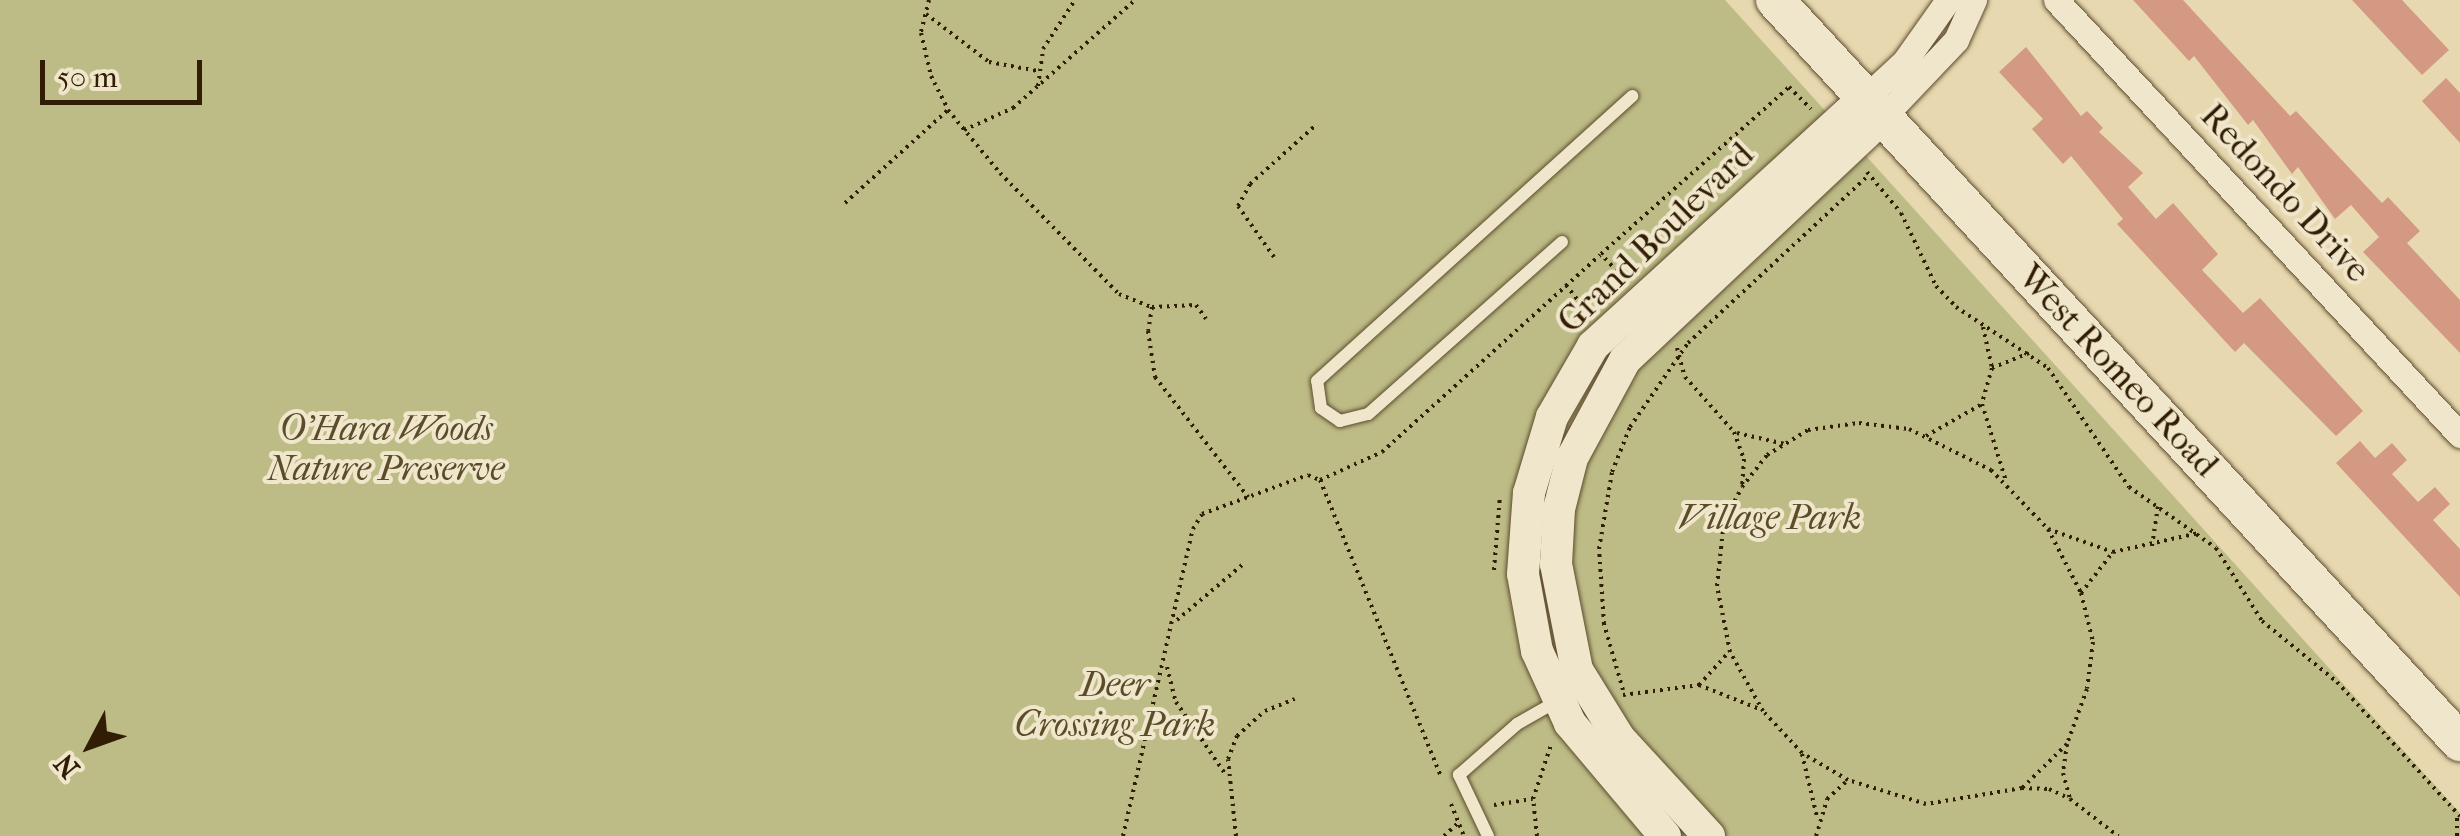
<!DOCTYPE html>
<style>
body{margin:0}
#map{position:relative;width:2460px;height:836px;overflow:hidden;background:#e7d8af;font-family:"IM FELL French Canon",serif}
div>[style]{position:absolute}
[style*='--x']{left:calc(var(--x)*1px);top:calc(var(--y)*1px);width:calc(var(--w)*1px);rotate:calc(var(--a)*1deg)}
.green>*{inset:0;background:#bdbc86}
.building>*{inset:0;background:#d49983}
.path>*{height:4px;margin-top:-2px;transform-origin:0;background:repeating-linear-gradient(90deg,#311d03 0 2.5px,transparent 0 7.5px)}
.roads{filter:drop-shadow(0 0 2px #5e4c2e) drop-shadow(0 0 2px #5e4c2e)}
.service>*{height:12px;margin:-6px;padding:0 6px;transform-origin:6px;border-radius:6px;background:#efe6cb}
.minor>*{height:25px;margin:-12.5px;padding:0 12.5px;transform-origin:12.5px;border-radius:12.5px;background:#efe6cb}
.tertiary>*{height:32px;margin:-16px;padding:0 16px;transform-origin:16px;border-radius:16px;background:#efe6cb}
.secondary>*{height:38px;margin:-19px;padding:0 19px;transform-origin:19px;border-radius:19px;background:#efe6cb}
span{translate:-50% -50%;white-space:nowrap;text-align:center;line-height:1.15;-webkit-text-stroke:8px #efe6cb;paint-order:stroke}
.street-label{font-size:35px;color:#311d03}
.park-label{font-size:35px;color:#5b4d2a;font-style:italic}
.north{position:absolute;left:40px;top:696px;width:100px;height:100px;-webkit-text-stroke:8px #efe6cb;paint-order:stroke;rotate:229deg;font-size:28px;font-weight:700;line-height:40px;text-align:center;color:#311d03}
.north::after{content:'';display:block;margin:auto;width:35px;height:45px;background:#311d03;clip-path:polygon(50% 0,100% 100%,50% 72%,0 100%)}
.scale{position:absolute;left:40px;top:60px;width:162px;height:45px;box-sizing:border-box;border:5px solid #311d03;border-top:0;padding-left:12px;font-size:30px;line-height:35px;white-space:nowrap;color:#311d03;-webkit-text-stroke:8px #efe6cb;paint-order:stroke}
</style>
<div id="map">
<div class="green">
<div style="clip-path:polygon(0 0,1725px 0,2460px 813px,2460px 836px,0 836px)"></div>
</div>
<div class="building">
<div style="clip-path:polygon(2133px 0,2183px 0,2290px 116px,2296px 111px,2382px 203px,2388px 197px,2420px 231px,2407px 243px,2460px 300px,2460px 353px,2363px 252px,2379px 237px,2351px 205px,2335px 219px,2298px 167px,2292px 174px,2253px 120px,2248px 125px,2194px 56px,2189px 61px)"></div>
<div style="clip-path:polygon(2352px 0,2402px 0,2449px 50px,2422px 75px)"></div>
<div style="clip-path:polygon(2026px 47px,2081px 116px,2087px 111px,2103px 128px,2099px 132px,2143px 173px,2128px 187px,2156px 219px,2173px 203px,2218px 254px,2202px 270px,2243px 313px,2260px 298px,2363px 411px,2336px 436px,2244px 343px,2235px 352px,2117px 224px,2123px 219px,2071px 156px,2063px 164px,2032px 129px,2043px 119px,1999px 72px)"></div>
<div style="clip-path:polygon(2446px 78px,2460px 93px,2460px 143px,2422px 101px)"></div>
<div style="clip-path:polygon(2360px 441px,2375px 458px,2392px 443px,2407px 460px,2392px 474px,2418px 502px,2435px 487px,2450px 504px,2433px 520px,2460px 549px,2460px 597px,2336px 463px)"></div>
</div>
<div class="path">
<div style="--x:929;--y:0;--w:34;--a:104"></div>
<div style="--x:921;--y:33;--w:44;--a:76.9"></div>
<div style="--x:931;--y:76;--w:38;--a:63"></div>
<div style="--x:948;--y:110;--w:82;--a:50.5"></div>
<div style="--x:1000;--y:173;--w:170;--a:45.5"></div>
<div style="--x:1119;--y:294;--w:35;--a:22"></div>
<div style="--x:1152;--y:307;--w:44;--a:-2.6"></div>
<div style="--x:1196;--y:305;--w:17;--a:54"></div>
<div style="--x:926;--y:14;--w:79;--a:37.3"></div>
<div style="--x:989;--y:62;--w:50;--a:10.4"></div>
<div style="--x:1038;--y:86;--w:37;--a:-82"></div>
<div style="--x:1043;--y:49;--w:59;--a:-56.9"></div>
<div style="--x:964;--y:130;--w:54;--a:-24.2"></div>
<div style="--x:1013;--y:108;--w:163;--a:-41.5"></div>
<div style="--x:1867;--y:172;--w:53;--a:50.3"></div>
<div style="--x:1901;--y:213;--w:81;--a:64.4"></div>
<div style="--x:1936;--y:286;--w:29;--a:46"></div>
<div style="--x:1956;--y:307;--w:110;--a:33.5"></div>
<div style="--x:2048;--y:368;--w:144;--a:55.8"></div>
<div style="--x:2129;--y:487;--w:106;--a:35"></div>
<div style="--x:2216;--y:548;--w:86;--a:57.8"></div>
<div style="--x:2262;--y:621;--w:97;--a:39.1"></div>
<div style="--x:2337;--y:682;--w:182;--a:47.5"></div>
<div style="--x:845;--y:203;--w:139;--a:-42.1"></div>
<div style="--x:1274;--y:257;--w:62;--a:-125.2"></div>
<div style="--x:1238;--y:206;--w:25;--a:-61"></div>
<div style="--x:1250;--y:184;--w:90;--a:-41.8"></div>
<div style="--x:1627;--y:282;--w:38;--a:-133"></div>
<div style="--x:1601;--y:254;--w:251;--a:-41.6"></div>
<div style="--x:1789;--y:87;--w:31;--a:45"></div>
<div style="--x:1566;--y:285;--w:37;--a:52"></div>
<div style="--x:1152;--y:307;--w:24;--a:99"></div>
<div style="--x:1148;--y:331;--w:47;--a:81.3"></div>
<div style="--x:1155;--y:377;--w:152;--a:52.2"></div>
<div style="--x:1983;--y:327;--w:42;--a:77.6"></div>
<div style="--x:1992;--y:368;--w:37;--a:106"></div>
<div style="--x:1982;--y:404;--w:81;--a:72.7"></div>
<div style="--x:1677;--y:348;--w:30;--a:75"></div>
<div style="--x:1685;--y:377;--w:74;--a:48.3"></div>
<div style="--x:1734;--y:432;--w:29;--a:70"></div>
<div style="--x:1744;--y:459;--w:28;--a:94"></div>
<div style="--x:1992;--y:368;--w:40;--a:-22"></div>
<div style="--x:1859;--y:423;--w:50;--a:6.8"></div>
<div style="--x:1909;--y:429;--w:92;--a:26.6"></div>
<div style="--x:1991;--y:470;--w:82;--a:46"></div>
<div style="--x:2048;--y:529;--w:72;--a:62.7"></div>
<div style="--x:2081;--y:593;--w:50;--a:76.2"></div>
<div style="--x:2093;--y:642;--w:47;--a:97.3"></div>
<div style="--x:2087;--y:689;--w:59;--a:110"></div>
<div style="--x:2067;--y:744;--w:63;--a:135.6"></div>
<div style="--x:2022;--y:788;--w:97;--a:170.5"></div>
<div style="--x:1926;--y:804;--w:82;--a:-162.9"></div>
<div style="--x:1848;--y:780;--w:53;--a:-149.6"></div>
<div style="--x:1802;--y:753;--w:57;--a:-132.9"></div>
<div style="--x:1763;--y:711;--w:68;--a:-119.2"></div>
<div style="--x:1730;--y:652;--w:67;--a:-101.1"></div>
<div style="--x:1717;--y:586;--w:65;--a:-83.9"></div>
<div style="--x:1724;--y:521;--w:38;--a:-62"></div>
<div style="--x:1742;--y:487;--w:41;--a:-52"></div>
<div style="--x:1767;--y:455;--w:48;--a:-31.4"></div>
<div style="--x:1808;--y:430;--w:51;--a:-7.8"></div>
<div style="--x:1737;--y:433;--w:49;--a:12.9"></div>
<div style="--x:1926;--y:436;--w:64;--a:-29.7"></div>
<div style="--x:1320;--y:480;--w:320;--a:67.8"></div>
<div style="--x:2048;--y:529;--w:69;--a:19.5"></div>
<div style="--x:2152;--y:546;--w:40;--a:-81.5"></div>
<div style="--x:1494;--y:570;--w:74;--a:-85.4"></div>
<div style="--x:2081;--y:593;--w:52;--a:-52"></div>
<div style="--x:2113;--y:552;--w:88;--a:-12.5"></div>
<div style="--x:1177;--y:620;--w:85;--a:-40.2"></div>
<div style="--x:1167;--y:667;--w:36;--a:76"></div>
<div style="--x:1176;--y:702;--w:88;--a:55.6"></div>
<div style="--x:1699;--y:685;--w:45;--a:-47.7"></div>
<div style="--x:1623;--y:690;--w:69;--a:-106.1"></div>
<div style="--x:1604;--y:624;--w:75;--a:-93.8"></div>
<div style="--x:1599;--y:549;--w:78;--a:-80.4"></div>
<div style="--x:1612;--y:472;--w:48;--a:-68.2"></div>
<div style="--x:1630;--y:427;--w:102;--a:-55.4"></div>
<div style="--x:1688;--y:343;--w:247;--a:-42.9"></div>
<div style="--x:1623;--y:695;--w:77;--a:-7.5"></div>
<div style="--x:1699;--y:685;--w:68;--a:21.6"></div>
<div style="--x:2067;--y:744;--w:29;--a:98"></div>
<div style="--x:2063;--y:773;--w:27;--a:75"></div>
<div style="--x:2070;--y:799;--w:61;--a:37.6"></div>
<div style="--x:1802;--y:754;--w:65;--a:76.6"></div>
<div style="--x:2022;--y:788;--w:27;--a:2"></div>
<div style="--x:2049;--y:789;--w:23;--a:25"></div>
<div style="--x:1451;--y:804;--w:35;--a:68"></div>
<div style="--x:1494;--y:805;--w:39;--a:-9"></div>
<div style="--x:1123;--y:836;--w:315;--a:-77.2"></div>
<div style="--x:1193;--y:529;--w:17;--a:-59"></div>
<div style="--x:1202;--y:514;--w:113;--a:-20.2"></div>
<div style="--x:1308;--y:475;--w:13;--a:23"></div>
<div style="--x:1320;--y:480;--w:68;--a:-24.3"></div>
<div style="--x:1382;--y:452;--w:294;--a:-42.1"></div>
<div style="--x:1236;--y:836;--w:77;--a:-95.9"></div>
<div style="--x:1228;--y:759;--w:25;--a:-69"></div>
<div style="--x:1237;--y:736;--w:38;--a:-42"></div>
<div style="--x:1265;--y:711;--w:32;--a:-22"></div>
<div style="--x:1444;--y:836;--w:21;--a:-43"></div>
<div style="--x:1537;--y:836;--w:37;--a:-96"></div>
<div style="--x:1533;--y:799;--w:57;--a:-71.6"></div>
<div style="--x:1816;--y:836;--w:39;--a:-73"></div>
<div style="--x:1827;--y:799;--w:25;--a:-42"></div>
<div style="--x:2457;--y:836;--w:20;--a:-90"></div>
</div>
<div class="roads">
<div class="service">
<div style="--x:1562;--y:242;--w:259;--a:138.4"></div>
<div style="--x:1368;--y:414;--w:29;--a:166"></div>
<div style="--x:1340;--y:421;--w:23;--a:-146"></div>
<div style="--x:1321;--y:408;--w:27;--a:-98"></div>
<div style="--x:1317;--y:381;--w:425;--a:-42.1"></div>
<div style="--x:1488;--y:836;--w:68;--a:-115.4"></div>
<div style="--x:1459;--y:775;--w:77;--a:-41.3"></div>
<div style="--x:1517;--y:724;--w:48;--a:-29.7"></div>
</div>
<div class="minor">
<div style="--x:2056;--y:0;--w:594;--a:47.12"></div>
<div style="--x:1865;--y:98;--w:53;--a:-42.7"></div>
<div style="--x:1904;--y:62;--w:76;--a:-54.6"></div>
<div style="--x:1883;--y:117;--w:106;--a:-46.5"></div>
<div style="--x:1956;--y:40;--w:44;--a:-65.8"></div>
</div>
<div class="tertiary">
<div style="--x:1665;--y:836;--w:148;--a:-130.1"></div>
<div style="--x:1570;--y:723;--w:79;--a:-114.6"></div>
<div style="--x:1537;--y:651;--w:78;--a:-100.3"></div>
<div style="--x:1523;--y:574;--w:81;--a:-85.8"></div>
<div style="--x:1529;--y:493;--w:79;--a:-73.2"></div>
<div style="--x:1552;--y:417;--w:82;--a:-60"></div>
<div style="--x:1593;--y:346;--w:368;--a:-42.4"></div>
<div style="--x:1709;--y:836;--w:133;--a:-132.6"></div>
<div style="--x:1619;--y:738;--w:80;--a:-121.7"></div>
<div style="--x:1577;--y:670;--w:108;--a:-101.2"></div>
<div style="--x:1556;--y:564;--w:55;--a:-86.9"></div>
<div style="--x:1559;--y:509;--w:53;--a:-75.7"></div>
<div style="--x:1572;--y:458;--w:111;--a:-61.6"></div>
<div style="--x:1625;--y:360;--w:354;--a:-43.3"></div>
</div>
<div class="secondary">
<div style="--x:1775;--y:0;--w:1010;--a:47.29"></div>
</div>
</div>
<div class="street-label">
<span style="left:2285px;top:193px;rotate:47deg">Redondo Drive</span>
<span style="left:1656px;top:238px;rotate:-44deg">Grand Boulevard</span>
<span style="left:2118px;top:371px;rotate:47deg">West Romeo Road</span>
</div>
<div class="park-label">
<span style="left:386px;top:449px">O'Hara Woods<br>Nature Preserve</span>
<span style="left:1770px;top:518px">Village Park</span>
<span style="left:1115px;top:705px">Deer<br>Crossing Park</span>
</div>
<div class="north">N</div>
<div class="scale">50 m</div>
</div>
